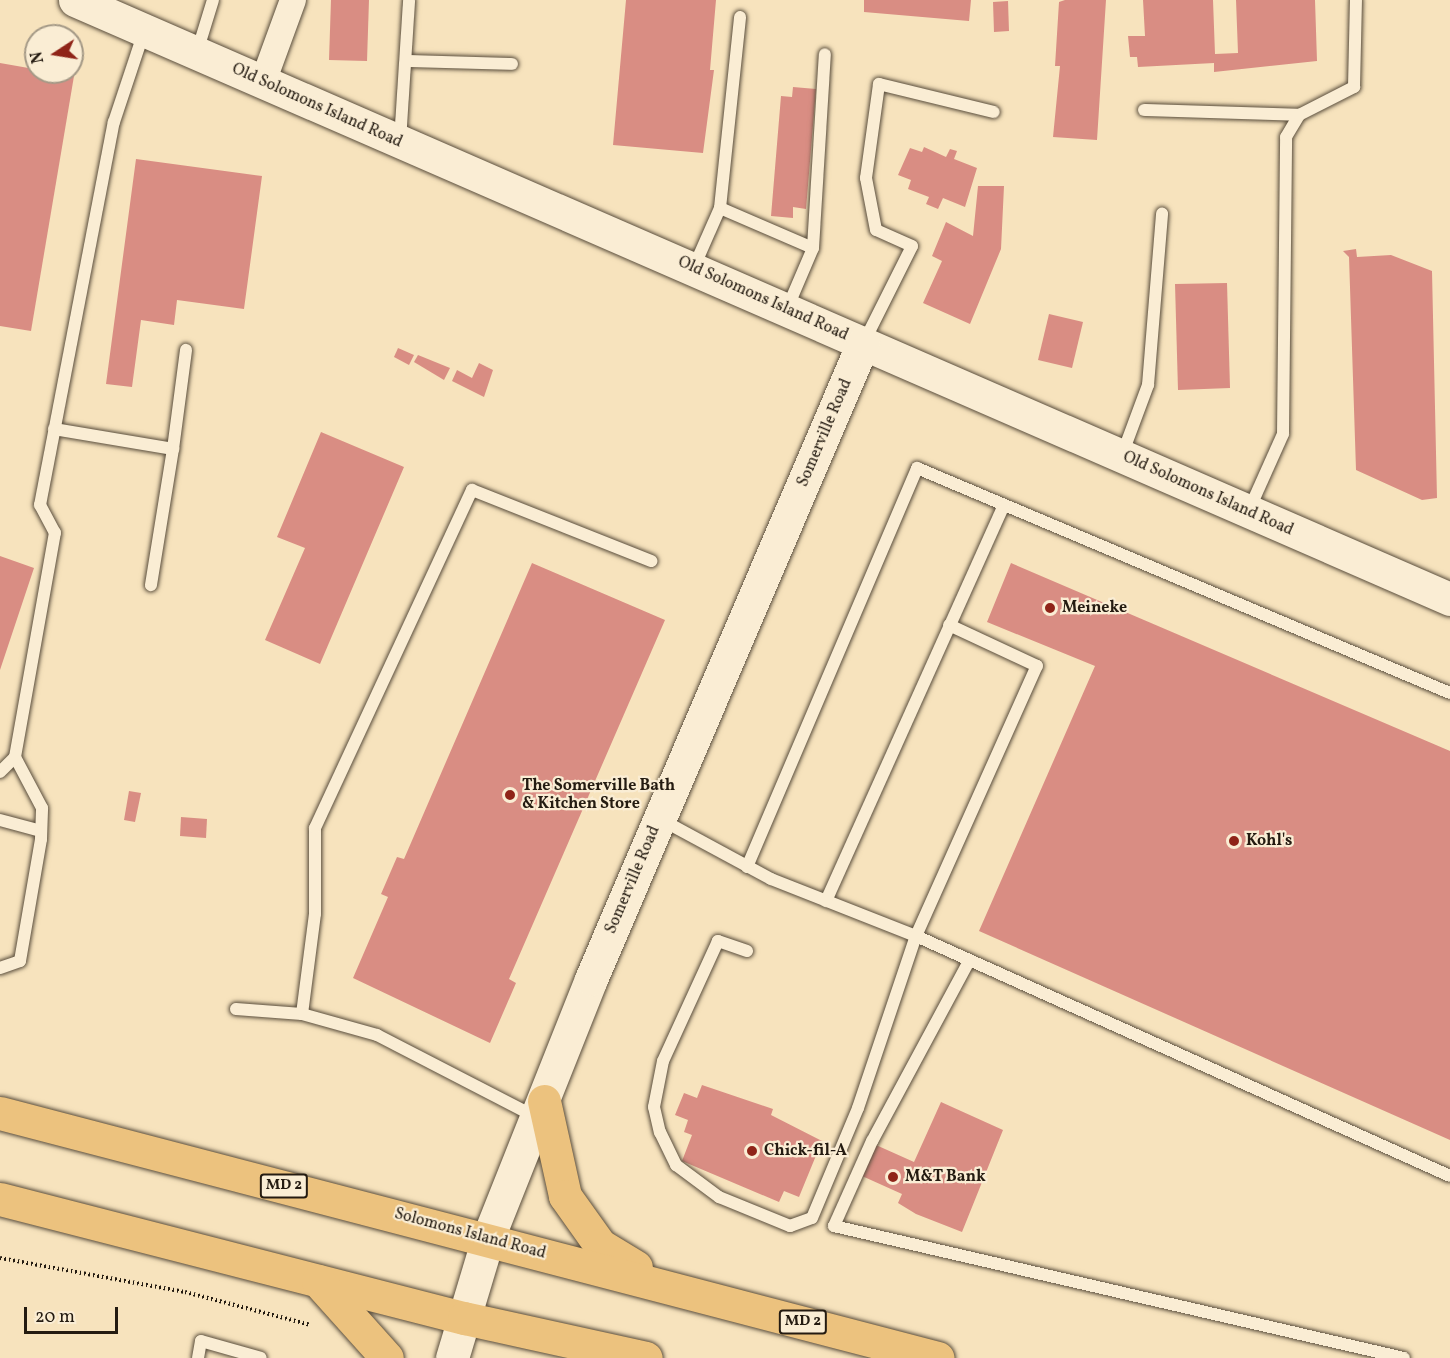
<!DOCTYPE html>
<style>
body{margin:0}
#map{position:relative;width:1450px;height:1358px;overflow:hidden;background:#f7e3bd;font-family:Vollkorn,serif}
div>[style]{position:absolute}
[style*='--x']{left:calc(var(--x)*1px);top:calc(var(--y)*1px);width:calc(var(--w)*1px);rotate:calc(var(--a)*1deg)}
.building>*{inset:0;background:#d98d83}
.path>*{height:4px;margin-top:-2px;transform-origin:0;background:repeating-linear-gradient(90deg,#241b11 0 1.5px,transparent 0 4.5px)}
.roads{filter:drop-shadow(0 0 2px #594d3c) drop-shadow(0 0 2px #594d3c)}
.lane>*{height:12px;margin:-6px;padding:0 6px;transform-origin:6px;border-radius:6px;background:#faedd4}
.street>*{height:26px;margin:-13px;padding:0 13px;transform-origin:13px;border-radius:13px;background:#faedd4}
.secondary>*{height:33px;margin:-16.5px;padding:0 16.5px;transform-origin:16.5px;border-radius:16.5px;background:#faedd4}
.highway>*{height:33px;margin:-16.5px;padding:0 16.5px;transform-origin:16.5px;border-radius:16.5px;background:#ecc27e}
.dots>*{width:16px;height:16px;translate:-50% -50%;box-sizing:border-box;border:3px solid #faedd4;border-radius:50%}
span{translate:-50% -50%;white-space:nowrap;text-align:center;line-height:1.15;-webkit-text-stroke:4.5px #faedd4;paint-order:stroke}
.shield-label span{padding:2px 4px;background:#faedd4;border:2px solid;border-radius:4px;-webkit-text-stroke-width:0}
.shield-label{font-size:15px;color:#241b11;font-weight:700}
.street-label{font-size:16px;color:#241b11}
.poi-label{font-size:16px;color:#241b11;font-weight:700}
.left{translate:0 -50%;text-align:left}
.north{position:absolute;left:24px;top:24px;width:60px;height:60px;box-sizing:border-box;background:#faedd4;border:2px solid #a49986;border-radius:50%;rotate:258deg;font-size:16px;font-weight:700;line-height:24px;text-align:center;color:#241b11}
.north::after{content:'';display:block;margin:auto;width:21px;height:27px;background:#8f2418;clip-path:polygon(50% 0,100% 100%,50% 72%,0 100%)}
.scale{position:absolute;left:24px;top:1307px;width:94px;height:27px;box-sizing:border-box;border:3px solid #241b11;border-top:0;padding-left:8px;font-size:18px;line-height:21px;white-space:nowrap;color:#241b11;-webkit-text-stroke:4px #faedd4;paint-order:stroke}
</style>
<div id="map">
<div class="building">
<div style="clip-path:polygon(331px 0,369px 0,367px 61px,329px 60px)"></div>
<div style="clip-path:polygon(626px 0,716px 0,710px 70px,714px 70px,703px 153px,613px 145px)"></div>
<div style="clip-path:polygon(864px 0,971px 0,969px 21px,864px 12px)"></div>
<div style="clip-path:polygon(1065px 0,1106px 0,1097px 140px,1053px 137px,1060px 66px,1055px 66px,1059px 2px)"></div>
<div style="clip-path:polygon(1143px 0,1213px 0,1215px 54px,1238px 53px,1236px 0,1315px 0,1317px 61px,1214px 72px,1214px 63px,1138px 67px,1137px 57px,1130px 57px,1128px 36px,1145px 36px)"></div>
<div style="clip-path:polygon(1008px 1px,1009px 31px,994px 32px,993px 2px)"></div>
<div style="clip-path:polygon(0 63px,74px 76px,31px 331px,0 326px)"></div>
<div style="clip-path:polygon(793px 87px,816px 89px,806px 209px,793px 207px,793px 218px,771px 216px,781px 96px,792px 97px)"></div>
<div style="clip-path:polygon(924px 147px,946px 157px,950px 149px,957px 151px,954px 159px,977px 168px,965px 207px,943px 198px,938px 209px,926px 204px,929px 197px,908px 189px,911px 180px,898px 175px,910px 148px,922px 152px)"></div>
<div style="clip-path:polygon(136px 159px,262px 176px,244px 309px,177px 300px,174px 325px,141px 320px,132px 387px,106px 384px)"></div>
<div style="clip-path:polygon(978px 186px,1004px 186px,1001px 249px,970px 324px,923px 303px,942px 261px,932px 256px,946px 222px,973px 236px)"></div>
<div style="clip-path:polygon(1356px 249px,1357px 257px,1391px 255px,1432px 271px,1437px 498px,1422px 500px,1356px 470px,1349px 257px,1343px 251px)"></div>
<div style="clip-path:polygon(1227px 283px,1230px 388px,1178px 390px,1175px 284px)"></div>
<div style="clip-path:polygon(1049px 314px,1083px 322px,1072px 368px,1038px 360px)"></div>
<div style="clip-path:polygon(398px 348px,414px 355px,409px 365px,394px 357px)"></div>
<div style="clip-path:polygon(418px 355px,450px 368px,444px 380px,414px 362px)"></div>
<div style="clip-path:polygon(479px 363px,493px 370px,484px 397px,452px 381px,457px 370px,472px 378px)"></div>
<div style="clip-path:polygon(321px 432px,404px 467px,320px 664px,265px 640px,305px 548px,277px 537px)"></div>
<div style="clip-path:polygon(0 556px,34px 568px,0 670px)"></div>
<div style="clip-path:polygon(532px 563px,665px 620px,509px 979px,516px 983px,490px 1043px,353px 978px,388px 897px,381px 894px,397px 857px,404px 859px)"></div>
<div style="clip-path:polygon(1011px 563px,1450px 751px,1450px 1140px,979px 931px,1095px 666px,987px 622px)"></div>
<div style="clip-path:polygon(129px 791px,141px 793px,135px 822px,124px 820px)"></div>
<div style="clip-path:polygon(181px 817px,207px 819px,206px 838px,180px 836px)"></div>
<div style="clip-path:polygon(702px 1085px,773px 1109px,771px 1115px,822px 1141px,799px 1197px,784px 1191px,779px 1202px,682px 1161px,692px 1135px,684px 1132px,688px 1120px,675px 1115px,684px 1093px,697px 1098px)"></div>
<div style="clip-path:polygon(941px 1102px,1003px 1130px,962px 1232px,916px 1214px,898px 1203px,902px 1194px,862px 1176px,876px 1145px,914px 1162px)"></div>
</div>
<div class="path">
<div style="--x:0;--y:1258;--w:188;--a:10.4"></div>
<div style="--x:185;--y:1292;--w:130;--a:14.7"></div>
</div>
<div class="roads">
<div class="lane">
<div style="--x:197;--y:52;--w:54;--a:-72.9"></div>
<div style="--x:406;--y:61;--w:106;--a:1.6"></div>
<div style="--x:1144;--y:110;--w:155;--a:1.8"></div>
<div style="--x:400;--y:141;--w:141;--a:-86.3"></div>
<div style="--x:720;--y:208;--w:192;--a:-84"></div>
<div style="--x:813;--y:248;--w:194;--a:-86.5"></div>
<div style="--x:694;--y:267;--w:64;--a:-66.2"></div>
<div style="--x:720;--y:208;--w:101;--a:23.3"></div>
<div style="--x:813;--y:248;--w:66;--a:113.1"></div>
<div style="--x:864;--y:342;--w:107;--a:-63.4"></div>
<div style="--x:912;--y:246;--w:39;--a:-156"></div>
<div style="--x:876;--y:230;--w:53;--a:-100.9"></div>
<div style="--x:866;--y:178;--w:95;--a:-82.1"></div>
<div style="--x:879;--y:84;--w:118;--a:13.7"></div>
<div style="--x:54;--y:429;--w:121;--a:9.5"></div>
<div style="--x:173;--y:449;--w:138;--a:99.2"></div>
<div style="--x:173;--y:449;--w:100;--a:-82.5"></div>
<div style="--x:1122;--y:455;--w:75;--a:-69.6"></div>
<div style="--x:1148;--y:385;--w:172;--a:-85.3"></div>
<div style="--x:1249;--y:510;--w:83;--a:-65.9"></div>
<div style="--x:1283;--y:434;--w:297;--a:-89.4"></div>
<div style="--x:1286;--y:137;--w:26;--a:-59"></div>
<div style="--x:1299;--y:115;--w:62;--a:-27"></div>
<div style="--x:1354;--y:87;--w:87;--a:-88.7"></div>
<div style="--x:0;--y:772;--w:21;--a:-45"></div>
<div style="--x:15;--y:757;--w:228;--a:-79.9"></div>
<div style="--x:55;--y:533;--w:32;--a:-118"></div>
<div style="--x:40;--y:505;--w:390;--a:-79.1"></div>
<div style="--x:114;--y:122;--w:95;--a:-71.6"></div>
<div style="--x:660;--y:819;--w:126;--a:28.4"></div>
<div style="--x:771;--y:879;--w:156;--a:21.5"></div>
<div style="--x:916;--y:936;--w:585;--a:24.2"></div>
<div style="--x:0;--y:820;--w:42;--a:15"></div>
<div style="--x:747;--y:867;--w:434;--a:-66.9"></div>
<div style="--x:917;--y:468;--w:579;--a:22.89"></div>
<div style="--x:826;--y:901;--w:432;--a:-65.8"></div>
<div style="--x:747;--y:951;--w:31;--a:-161"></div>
<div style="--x:718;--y:941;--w:132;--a:114.6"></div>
<div style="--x:663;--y:1061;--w:47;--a:101.1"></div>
<div style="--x:654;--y:1107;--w:26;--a:77"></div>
<div style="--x:660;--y:1132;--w:37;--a:64"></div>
<div style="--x:676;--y:1165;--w:54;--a:36.7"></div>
<div style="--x:719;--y:1197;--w:77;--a:22.2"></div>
<div style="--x:790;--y:1226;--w:23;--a:-20"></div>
<div style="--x:812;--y:1218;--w:119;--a:-67.3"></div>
<div style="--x:858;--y:1108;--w:182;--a:-71.4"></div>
<div style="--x:916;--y:936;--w:296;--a:-65.9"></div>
<div style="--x:1037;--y:666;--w:97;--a:-155"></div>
<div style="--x:968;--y:963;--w:202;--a:118.3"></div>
<div style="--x:872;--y:1141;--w:93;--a:114.1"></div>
<div style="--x:834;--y:1226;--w:585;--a:13.04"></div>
<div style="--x:0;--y:968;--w:21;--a:-19"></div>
<div style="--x:20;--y:961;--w:124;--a:-80.2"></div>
<div style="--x:41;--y:839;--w:31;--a:-88"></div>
<div style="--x:42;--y:808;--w:58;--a:-117.9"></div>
<div style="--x:236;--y:1009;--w:66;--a:4.3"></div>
<div style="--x:302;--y:1014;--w:78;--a:15.6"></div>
<div style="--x:377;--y:1035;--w:179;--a:27.3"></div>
<div style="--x:302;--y:1014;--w:101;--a:-82.6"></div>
<div style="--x:315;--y:914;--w:86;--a:-90"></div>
<div style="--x:315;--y:828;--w:373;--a:-65.1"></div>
<div style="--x:472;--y:490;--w:193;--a:21.6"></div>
<div style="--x:198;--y:1358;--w:17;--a:-80"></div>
<div style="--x:201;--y:1341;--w:62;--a:15.8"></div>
</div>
<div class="street">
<div style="--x:263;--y:82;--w:87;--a:-69.9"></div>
</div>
<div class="secondary">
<div style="--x:75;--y:0;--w:1500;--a:23.54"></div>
<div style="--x:452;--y:1358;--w:125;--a:-73.3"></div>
<div style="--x:488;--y:1238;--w:279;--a:-68.3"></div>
<div style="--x:591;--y:979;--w:692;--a:-66.84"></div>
</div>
<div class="highway">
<div style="--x:544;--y:1101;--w:97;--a:77.5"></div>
<div style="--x:565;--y:1196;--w:60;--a:54.5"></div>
<div style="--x:600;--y:1245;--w:42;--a:31.4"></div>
<div style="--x:0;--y:1113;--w:969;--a:14.64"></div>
<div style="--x:0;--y:1199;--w:479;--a:14.4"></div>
<div style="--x:464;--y:1318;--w:186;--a:12.4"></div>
<div style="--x:318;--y:1281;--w:103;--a:48.1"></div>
</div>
</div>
<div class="dots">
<div style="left:1050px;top:608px;background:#8f2418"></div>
<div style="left:510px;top:795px;background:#8f2418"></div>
<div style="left:1234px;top:841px;background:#8f2418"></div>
<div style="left:752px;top:1151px;background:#8f2418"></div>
<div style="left:893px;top:1177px;background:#8f2418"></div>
</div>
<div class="shield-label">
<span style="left:284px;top:1186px">MD 2</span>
<span style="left:803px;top:1322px">MD 2</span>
</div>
<div class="street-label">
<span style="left:317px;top:106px;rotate:24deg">Old Solomons Island Road</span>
<span style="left:763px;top:299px;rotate:24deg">Old Solomons Island Road</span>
<span style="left:825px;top:433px;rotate:-67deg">Somerville Road</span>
<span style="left:1208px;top:494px;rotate:24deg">Old Solomons Island Road</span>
<span style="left:633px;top:880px;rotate:-67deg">Somerville Road</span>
<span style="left:470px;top:1234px;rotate:15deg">Solomons Island Road</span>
</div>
<div class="poi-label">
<span class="left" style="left:1062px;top:608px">Meineke</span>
<span class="left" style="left:522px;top:795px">The Somerville Bath<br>&amp; Kitchen Store</span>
<span class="left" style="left:1246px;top:841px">Kohl's</span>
<span class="left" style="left:764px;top:1151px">Chick-fil-A</span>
<span class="left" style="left:905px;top:1177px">M&amp;T Bank</span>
</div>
<div class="north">N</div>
<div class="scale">20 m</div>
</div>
